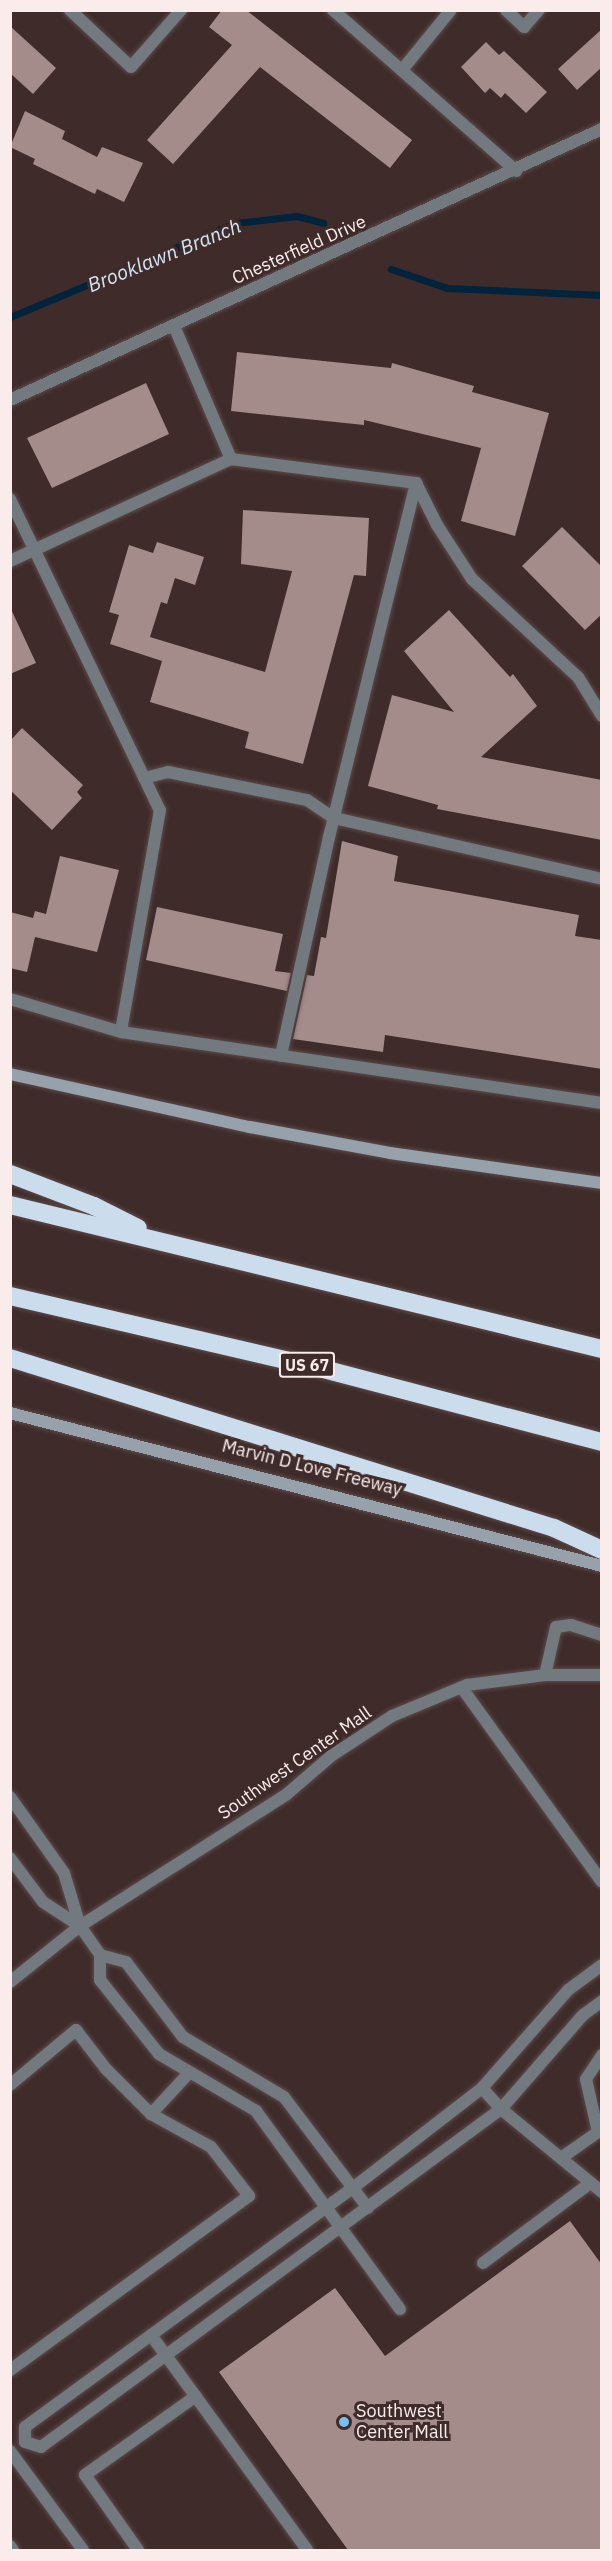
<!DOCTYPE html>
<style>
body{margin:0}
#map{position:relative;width:612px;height:2561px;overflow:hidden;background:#3e2b2a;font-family:"IBM Plex Sans",sans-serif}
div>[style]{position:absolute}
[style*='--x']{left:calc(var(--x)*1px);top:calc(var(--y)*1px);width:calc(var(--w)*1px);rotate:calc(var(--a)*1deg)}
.stream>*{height:7px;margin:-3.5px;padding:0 3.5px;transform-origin:3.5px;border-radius:3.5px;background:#01243c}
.building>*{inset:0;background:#a48c8a}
.roads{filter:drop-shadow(0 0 2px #5c4a49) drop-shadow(0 0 2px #5c4a49)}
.service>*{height:12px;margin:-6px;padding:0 6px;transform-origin:6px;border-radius:6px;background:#72797f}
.minor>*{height:12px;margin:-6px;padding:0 6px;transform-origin:6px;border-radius:6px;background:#72797f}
.tertiary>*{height:12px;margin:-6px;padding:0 6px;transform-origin:6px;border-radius:6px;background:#72797f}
.secondary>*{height:12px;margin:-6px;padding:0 6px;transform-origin:6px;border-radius:6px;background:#96a1ab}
.motorway>*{height:18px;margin:-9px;padding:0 9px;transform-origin:9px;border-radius:9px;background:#cbddec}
.dots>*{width:16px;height:16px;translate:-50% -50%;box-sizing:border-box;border:3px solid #3e2b2a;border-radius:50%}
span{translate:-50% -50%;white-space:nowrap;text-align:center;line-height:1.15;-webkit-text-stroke:6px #3e2b2a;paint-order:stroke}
.shield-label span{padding:2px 4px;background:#3e2b2a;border:2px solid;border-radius:4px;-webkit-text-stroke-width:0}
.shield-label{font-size:16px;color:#f9eceb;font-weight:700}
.street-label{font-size:18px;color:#f9eceb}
.poi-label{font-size:18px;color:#f9eceb}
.left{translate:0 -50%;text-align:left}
.water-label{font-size:20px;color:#d5e5f3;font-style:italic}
.frame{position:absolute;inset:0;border:12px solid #f9eceb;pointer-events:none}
</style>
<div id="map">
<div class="stream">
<div style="--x:391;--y:269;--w:59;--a:18.7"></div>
<div style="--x:447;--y:288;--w:155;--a:2.6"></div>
<div style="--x:10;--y:317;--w:244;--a:-22.7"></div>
<div style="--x:235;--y:223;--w:62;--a:-6.4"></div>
<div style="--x:297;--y:216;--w:27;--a:15"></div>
</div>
<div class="building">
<div style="clip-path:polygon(222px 10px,246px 10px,412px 140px,390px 168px,260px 67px,173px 164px,147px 140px,232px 45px,209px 27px)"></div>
<div style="clip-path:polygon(10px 26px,56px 68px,33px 94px,10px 73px)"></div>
<div style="clip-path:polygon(602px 29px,602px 67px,577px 90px,558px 69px)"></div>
<div style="clip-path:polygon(486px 42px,499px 55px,504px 51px,547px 92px,526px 113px,505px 93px,501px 98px,490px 88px,485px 93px,461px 67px)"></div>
<div style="clip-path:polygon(25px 111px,65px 131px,62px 139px,97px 157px,102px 147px,143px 163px,124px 202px,97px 189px,95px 194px,33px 164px,35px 159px,10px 147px)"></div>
<div style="clip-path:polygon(237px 352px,391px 368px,392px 363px,474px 386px,472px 392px,549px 413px,515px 536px,461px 521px,481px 448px,364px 420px,364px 425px,231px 411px)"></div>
<div style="clip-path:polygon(146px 383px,169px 434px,52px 488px,27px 438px)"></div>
<div style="clip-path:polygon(243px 510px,369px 518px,366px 576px,354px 575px,303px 764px,245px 748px,249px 732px,150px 702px,162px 661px,110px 644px,119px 615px,109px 612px,129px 545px,153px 553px,157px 542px,204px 557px,195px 585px,175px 578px,167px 604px,161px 602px,150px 637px,265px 672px,292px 571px,241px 564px)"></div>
<div style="clip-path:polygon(562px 527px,602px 567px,602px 614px,585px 630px,522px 566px)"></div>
<div style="clip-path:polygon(10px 607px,36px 663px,10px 674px)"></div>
<div style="clip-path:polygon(449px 610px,510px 677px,513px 674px,537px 706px,481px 757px,602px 780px,602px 840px,437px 809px,438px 805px,368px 786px,392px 695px,454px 712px,404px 651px)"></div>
<div style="clip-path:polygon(22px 728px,83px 785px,77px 792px,82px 798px,52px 830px,10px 790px,10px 741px)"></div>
<div style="clip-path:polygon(342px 841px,398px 856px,394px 881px,579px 915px,575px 936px,602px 940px,602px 1069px,385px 1035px,383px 1052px,293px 1039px,307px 975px,314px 976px,321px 937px,326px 938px)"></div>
<div style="clip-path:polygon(60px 856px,119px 870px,97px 952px,35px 937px,27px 972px,10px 968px,10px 912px,33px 918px,35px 911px,46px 914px)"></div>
<div style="clip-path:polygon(157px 907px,283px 934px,275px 971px,291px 973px,287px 991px,146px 960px)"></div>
<div style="clip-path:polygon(570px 2221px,602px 2265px,602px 2550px,348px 2550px,219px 2372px,335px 2288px,385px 2356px)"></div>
</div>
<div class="roads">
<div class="service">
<div style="--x:70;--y:10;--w:83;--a:43.1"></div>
<div style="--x:131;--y:67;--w:76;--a:-48.7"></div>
<div style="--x:333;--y:10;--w:244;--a:41.3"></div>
<div style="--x:506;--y:10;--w:25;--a:43"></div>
<div style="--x:524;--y:27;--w:23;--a:-49"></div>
<div style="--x:402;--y:70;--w:77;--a:-50.8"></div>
<div style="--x:174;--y:326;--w:145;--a:66.8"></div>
<div style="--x:416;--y:483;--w:47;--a:63.4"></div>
<div style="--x:437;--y:525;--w:64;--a:57.1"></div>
<div style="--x:472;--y:579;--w:144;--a:42.8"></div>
<div style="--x:578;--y:677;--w:46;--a:58.4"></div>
<div style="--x:10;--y:499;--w:345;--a:64.3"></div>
<div style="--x:160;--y:810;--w:225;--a:100"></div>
<div style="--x:10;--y:561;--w:243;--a:-24.8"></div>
<div style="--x:231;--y:459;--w:187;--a:7.4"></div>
<div style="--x:416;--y:483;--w:365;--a:103.8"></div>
<div style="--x:329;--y:837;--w:224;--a:102.4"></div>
<div style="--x:144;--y:778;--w:25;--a:-14"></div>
<div style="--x:168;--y:772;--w:142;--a:11.4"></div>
<div style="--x:307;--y:800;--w:32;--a:34"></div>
<div style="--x:334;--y:818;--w:275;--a:12.8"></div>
<div style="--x:10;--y:999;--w:116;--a:16.6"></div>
<div style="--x:121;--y:1032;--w:486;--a:8.4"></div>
<div style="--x:545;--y:1675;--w:49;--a:-77.1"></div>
<div style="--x:556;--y:1627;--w:15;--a:-8"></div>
<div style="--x:571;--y:1625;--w:33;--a:18"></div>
<div style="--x:462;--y:1688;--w:239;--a:54.2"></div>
<div style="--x:80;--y:1926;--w:35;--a:55"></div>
<div style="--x:100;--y:1955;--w:25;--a:90"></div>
<div style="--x:100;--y:1980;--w:95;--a:51.4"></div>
<div style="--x:159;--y:2054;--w:113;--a:30.4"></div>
<div style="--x:256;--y:2111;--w:245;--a:54"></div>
<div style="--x:100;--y:1955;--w:27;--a:15"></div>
<div style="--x:126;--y:1962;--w:94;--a:52.8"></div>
<div style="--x:183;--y:2037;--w:117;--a:30.7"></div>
<div style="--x:284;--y:2097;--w:139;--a:52.9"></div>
<div style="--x:10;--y:2085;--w:86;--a:-39.8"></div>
<div style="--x:76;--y:2030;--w:49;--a:52.4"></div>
<div style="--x:106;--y:2069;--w:64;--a:45"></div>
<div style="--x:151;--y:2114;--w:68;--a:28.8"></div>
<div style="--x:211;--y:2147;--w:62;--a:52.2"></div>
<div style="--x:249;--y:2196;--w:296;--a:143.9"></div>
<div style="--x:482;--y:2088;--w:28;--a:48"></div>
<div style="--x:501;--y:2109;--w:131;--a:39.4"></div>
<div style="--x:151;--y:2114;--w:56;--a:-47.2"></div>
<div style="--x:561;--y:2158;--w:45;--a:-35.1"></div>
<div style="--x:598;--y:2132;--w:54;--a:-102.8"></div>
<div style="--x:586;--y:2079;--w:29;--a:-56"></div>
<div style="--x:483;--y:2263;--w:132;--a:-36.7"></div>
<div style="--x:151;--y:2335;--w:266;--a:54"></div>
<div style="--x:25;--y:2442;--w:15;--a:-90"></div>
<div style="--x:25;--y:2427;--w:407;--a:-36.1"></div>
<div style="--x:354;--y:2187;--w:162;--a:-37.7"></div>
<div style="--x:482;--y:2088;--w:130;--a:-48.7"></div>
<div style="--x:568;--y:1990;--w:42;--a:-36.3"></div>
<div style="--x:25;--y:2442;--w:17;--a:17"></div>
<div style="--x:41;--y:2447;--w:571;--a:-36.31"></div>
<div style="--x:501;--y:2109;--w:125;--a:-48.9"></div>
<div style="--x:583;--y:2015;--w:24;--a:-36"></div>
<div style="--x:10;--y:2451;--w:123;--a:53.6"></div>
<div style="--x:10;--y:2546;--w:5;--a:53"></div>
<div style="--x:138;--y:2550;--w:92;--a:-125.2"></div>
<div style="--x:85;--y:2475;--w:136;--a:-35.4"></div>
</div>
<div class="minor">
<div style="--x:10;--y:1797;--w:93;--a:54.6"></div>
<div style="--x:64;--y:1873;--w:55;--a:73.2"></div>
<div style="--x:10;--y:1858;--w:55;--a:53.1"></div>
<div style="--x:43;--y:1902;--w:44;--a:33"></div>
<div style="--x:10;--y:1982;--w:90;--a:-38.7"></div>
<div style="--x:80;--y:1926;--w:246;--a:-32.5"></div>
<div style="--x:287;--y:1794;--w:58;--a:-40.8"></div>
<div style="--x:331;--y:1756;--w:73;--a:-33.3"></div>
<div style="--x:392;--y:1716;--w:81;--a:-22.5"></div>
<div style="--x:467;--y:1685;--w:79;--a:-7.3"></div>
<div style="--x:545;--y:1675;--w:57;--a:0"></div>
</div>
<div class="tertiary">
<div style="--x:10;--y:400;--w:651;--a:-24.6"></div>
</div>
<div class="secondary">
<div style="--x:10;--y:1074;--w:246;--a:12.5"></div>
<div style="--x:250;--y:1127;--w:142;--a:10.5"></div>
<div style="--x:390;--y:1153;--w:214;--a:8.1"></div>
<div style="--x:10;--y:1413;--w:611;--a:14.49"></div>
</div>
<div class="motorway">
<div style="--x:10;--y:1174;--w:90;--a:20.9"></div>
<div style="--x:94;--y:1206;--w:49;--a:26.6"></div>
<div style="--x:10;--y:1205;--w:609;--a:13.67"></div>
<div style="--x:10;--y:1296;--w:310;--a:13.1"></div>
<div style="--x:312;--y:1366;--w:300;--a:14.7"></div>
<div style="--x:10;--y:1358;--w:570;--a:17.35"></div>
<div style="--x:554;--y:1528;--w:53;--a:24.6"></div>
</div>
</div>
<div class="dots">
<div style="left:344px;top:2422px;background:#77bff7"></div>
</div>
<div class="shield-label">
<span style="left:307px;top:1365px">US 67</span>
</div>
<div class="street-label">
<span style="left:299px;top:250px;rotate:-24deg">Chesterfield Drive</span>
<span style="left:312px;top:1468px;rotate:14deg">Marvin D Love Freeway</span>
<span style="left:295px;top:1763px;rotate:-35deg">Southwest Center Mall</span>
</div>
<div class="poi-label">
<span class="left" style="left:356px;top:2422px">Southwest<br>Center Mall</span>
</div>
<div class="water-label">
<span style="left:164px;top:255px;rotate:-22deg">Brooklawn Branch</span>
</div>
<div class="frame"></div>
</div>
